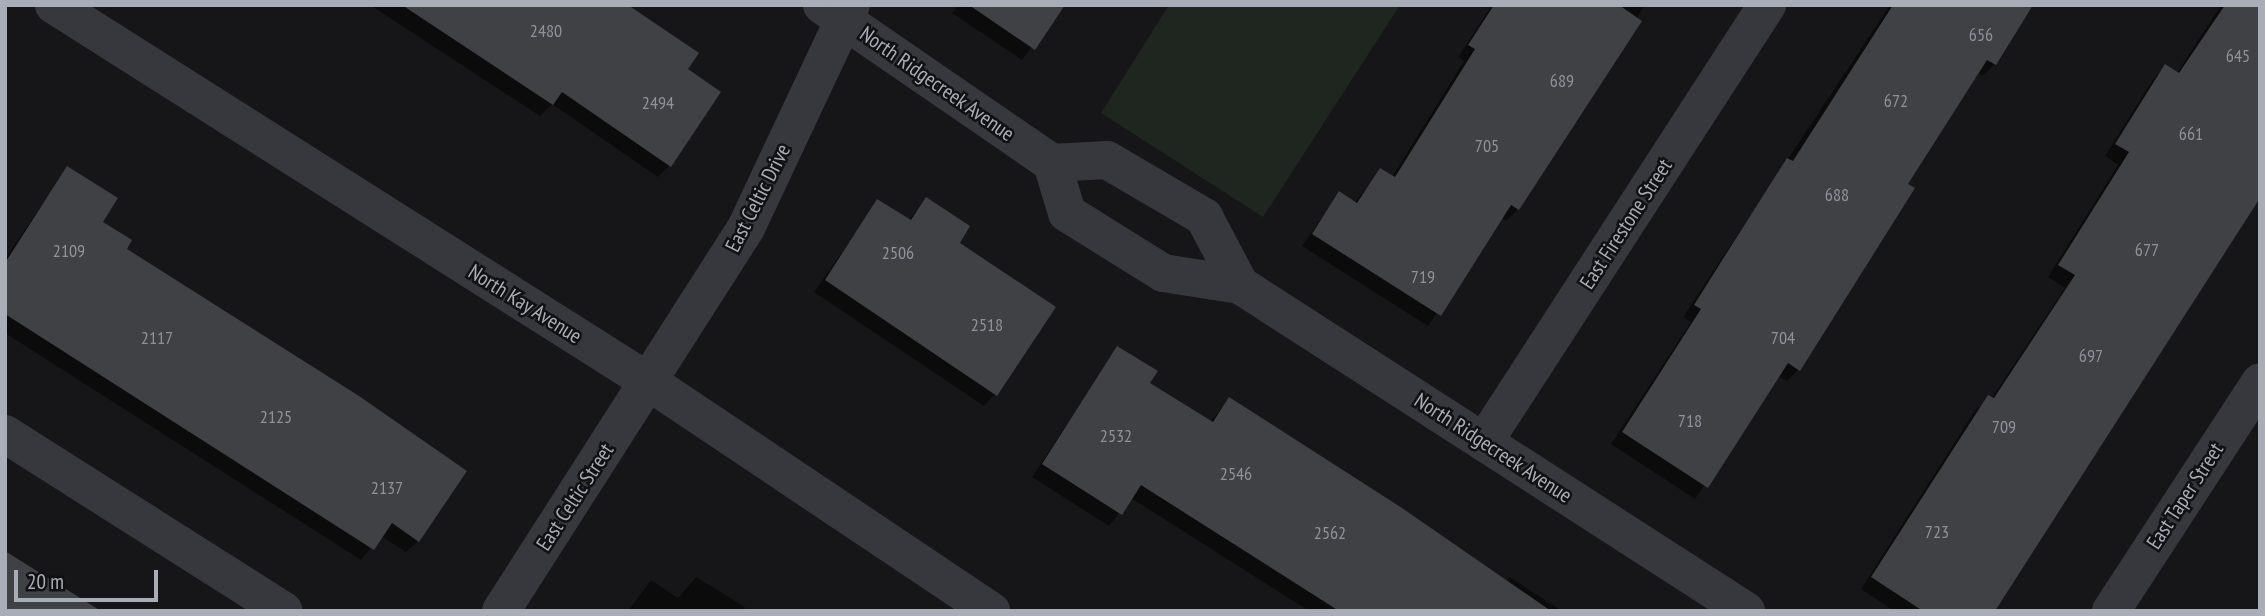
<!DOCTYPE html>
<style>
body{margin:0}
#map{position:relative;width:2265px;height:616px;overflow:hidden;background:#161618;font-family:"PT Sans Narrow",sans-serif}
div>[style]{position:absolute}
[style*='--x']{left:calc(var(--x)*1px);top:calc(var(--y)*1px);width:calc(var(--w)*1px);rotate:calc(var(--a)*1deg)}
.green>*{inset:0;background:#1e261f}
.shadow>*{inset:0;background:#0007}
.building>*{inset:0;background:#404145}
.minor>*{height:38px;margin:-19px;padding:0 19px;transform-origin:19px;border-radius:19px;background:#37383d}
span{translate:-50% -50%;white-space:nowrap;text-align:center;line-height:1.15;-webkit-text-stroke:5px #111113;paint-order:stroke}
.number-label{font-size:18px;color:#8e929b}
.number-label span{-webkit-text-stroke-width:0}
.street-label{font-size:21px;color:#a8adb8}
.frame{position:absolute;inset:0;border:7px solid #a8adb8;pointer-events:none}
.scale{position:absolute;left:14px;top:570px;width:144px;height:32px;box-sizing:border-box;border:4px solid #a8adb8;border-top:0;padding-left:9px;font-size:21px;line-height:24px;white-space:nowrap;color:#a8adb8;-webkit-text-stroke:5px #111113;paint-order:stroke}
</style>
<div id="map">
<div class="green">
<div style="clip-path:polygon(1169px 5px,1400px 5px,1263px 217px,1101px 113px)"></div>
</div>
<div class="shadow">
<div style="clip-path:polygon(370px 5px,621px 5px,686px 70px,670px 165px,658px 177px,552px 104px,540px 116px)"></div>
<div style="clip-path:polygon(958px 5px,1063px 5px,1022px 60px,952px 13px)"></div>
<div style="clip-path:polygon(1492px 5px,1645px 5px,1518px 209px,1506px 221px,1501px 217px,1428px 326px,1302px 246px,1339px 194px,1354px 204px,1380px 170px,1392px 177px,1464px 61px,1458px 57px)"></div>
<div style="clip-path:polygon(1890px 5px,2031px 5px,1995px 64px,1983px 76px,1977px 72px,1906px 184px,1798px 370px,1787px 381px,1778px 376px,1695px 499px,1611px 444px,1691px 322px,1683px 317px)"></div>
<div style="clip-path:polygon(2221px 5px,2260px 5px,1992px 611px,1894px 611px,1861px 589px,1976px 409px,1991px 399px,2065px 288px,2048px 277px,2118px 165px,2105px 156px,2154px 78px,2166px 66px,2177px 73px)"></div>
<div style="clip-path:polygon(67px 168px,101px 222px,124px 250px,418px 541px,406px 552px,381px 536px,361px 560px,5px 333px,5px 259px)"></div>
<div style="clip-path:polygon(926px 200px,957px 243px,995px 394px,984px 406px,814px 292px,878px 201px,909px 220px)"></div>
<div style="clip-path:polygon(1117px 348px,1148px 384px,1210px 422px,1229px 400px,1505px 582px,1510px 577px,1562px 611px,1309px 611px,1131px 498px,1109px 526px,1032px 477px)"></div>
<div style="clip-path:polygon(696px 577px,745px 607px,742px 611px,628px 611px,651px 580px,678px 598px)"></div>
</div>
<div class="building">
<div style="clip-path:polygon(402px 5px,628px 5px,699px 53px,688px 69px,721px 92px,671px 167px,562px 92px,553px 105px)"></div>
<div style="clip-path:polygon(969px 5px,1065px 5px,1035px 50px)"></div>
<div style="clip-path:polygon(1494px 5px,1619px 5px,1642px 21px,1519px 210px,1511px 205px,1441px 316px,1312px 234px,1339px 191px,1357px 203px,1380px 168px,1395px 177px,1475px 49px,1468px 45px)"></div>
<div style="clip-path:polygon(1893px 5px,2033px 5px,1996px 65px,1987px 60px,1908px 184px,1915px 188px,1800px 371px,1788px 363px,1708px 488px,1622px 432px,1701px 309px,1694px 305px,1726px 254px,1787px 158px,1793px 161px)"></div>
<div style="clip-path:polygon(2225px 5px,2260px 5px,2260px 198px,1995px 611px,1923px 611px,1871px 577px,1988px 395px,1994px 398px,2075px 275px,2058px 265px,2129px 152px,2115px 144px,2165px 64px,2179px 73px)"></div>
<div style="clip-path:polygon(67px 166px,118px 198px,103px 222px,132px 240px,127px 249px,359px 396px,467px 471px,419px 542px,392px 523px,374px 550px,5px 314px,5px 263px)"></div>
<div style="clip-path:polygon(926px 197px,970px 226px,960px 243px,1056px 307px,997px 396px,825px 280px,877px 199px,911px 220px)"></div>
<div style="clip-path:polygon(1117px 346px,1158px 371px,1150px 383px,1213px 422px,1229px 397px,1402px 508px,1551px 611px,1339px 611px,1141px 485px,1122px 515px,1042px 464px)"></div>
<div style="clip-path:polygon(5px 551px,101px 611px,5px 611px)"></div>
</div>
<div class="minor">
<div style="--x:54;--y:5;--w:704;--a:32.36"></div>
<div style="--x:649;--y:382;--w:412;--a:33.8"></div>
<div style="--x:822;--y:5;--w:279;--a:34.5"></div>
<div style="--x:1052;--y:163;--w:55;--a:-3.1"></div>
<div style="--x:1107;--y:160;--w:113;--a:30.4"></div>
<div style="--x:1204;--y:217;--w:77;--a:62.1"></div>
<div style="--x:1240;--y:285;--w:78;--a:-171.1"></div>
<div style="--x:1163;--y:273;--w:113;--a:-148"></div>
<div style="--x:1067;--y:213;--w:52;--a:-106.7"></div>
<div style="--x:1240;--y:285;--w:602;--a:32.79"></div>
<div style="--x:5;--y:434;--w:330;--a:32.4"></div>
<div style="--x:1484;--y:442;--w:521;--a:-57.07"></div>
<div style="--x:501;--y:611;--w:455;--a:-57.4"></div>
<div style="--x:746;--y:228;--w:246;--a:-64.8"></div>
<div style="--x:2111;--y:611;--w:273;--a:-56.9"></div>
</div>
<div class="number-label">
<span style="left:546px;top:31px">2480</span>
<span style="left:1981px;top:35px">656</span>
<span style="left:2238px;top:56px">645</span>
<span style="left:1562px;top:81px">689</span>
<span style="left:1896px;top:101px">672</span>
<span style="left:658px;top:103px">2494</span>
<span style="left:2191px;top:134px">661</span>
<span style="left:1487px;top:146px">705</span>
<span style="left:1837px;top:195px">688</span>
<span style="left:2147px;top:250px">677</span>
<span style="left:69px;top:251px">2109</span>
<span style="left:898px;top:253px">2506</span>
<span style="left:1423px;top:277px">719</span>
<span style="left:987px;top:325px">2518</span>
<span style="left:157px;top:338px">2117</span>
<span style="left:1783px;top:338px">704</span>
<span style="left:2091px;top:356px">697</span>
<span style="left:276px;top:417px">2125</span>
<span style="left:1690px;top:421px">718</span>
<span style="left:2004px;top:427px">709</span>
<span style="left:1116px;top:436px">2532</span>
<span style="left:1236px;top:474px">2546</span>
<span style="left:387px;top:488px">2137</span>
<span style="left:1937px;top:532px">723</span>
<span style="left:1330px;top:533px">2562</span>
</div>
<div class="street-label">
<span style="left:937px;top:84px;rotate:35deg">North Ridgecreek Avenue</span>
<span style="left:758px;top:198px;rotate:-63deg">East Celtic Drive</span>
<span style="left:1626px;top:224px;rotate:-57deg">East Firestone Street</span>
<span style="left:525px;top:304px;rotate:32deg">North Kay Avenue</span>
<span style="left:1493px;top:448px;rotate:33deg">North Ridgecreek Avenue</span>
<span style="left:2185px;top:496px;rotate:-57deg">East Taper Street</span>
<span style="left:575px;top:497px;rotate:-57deg">East Celtic Street</span>
</div>
<div class="frame"></div>
<div class="scale">20 m</div>
</div>
